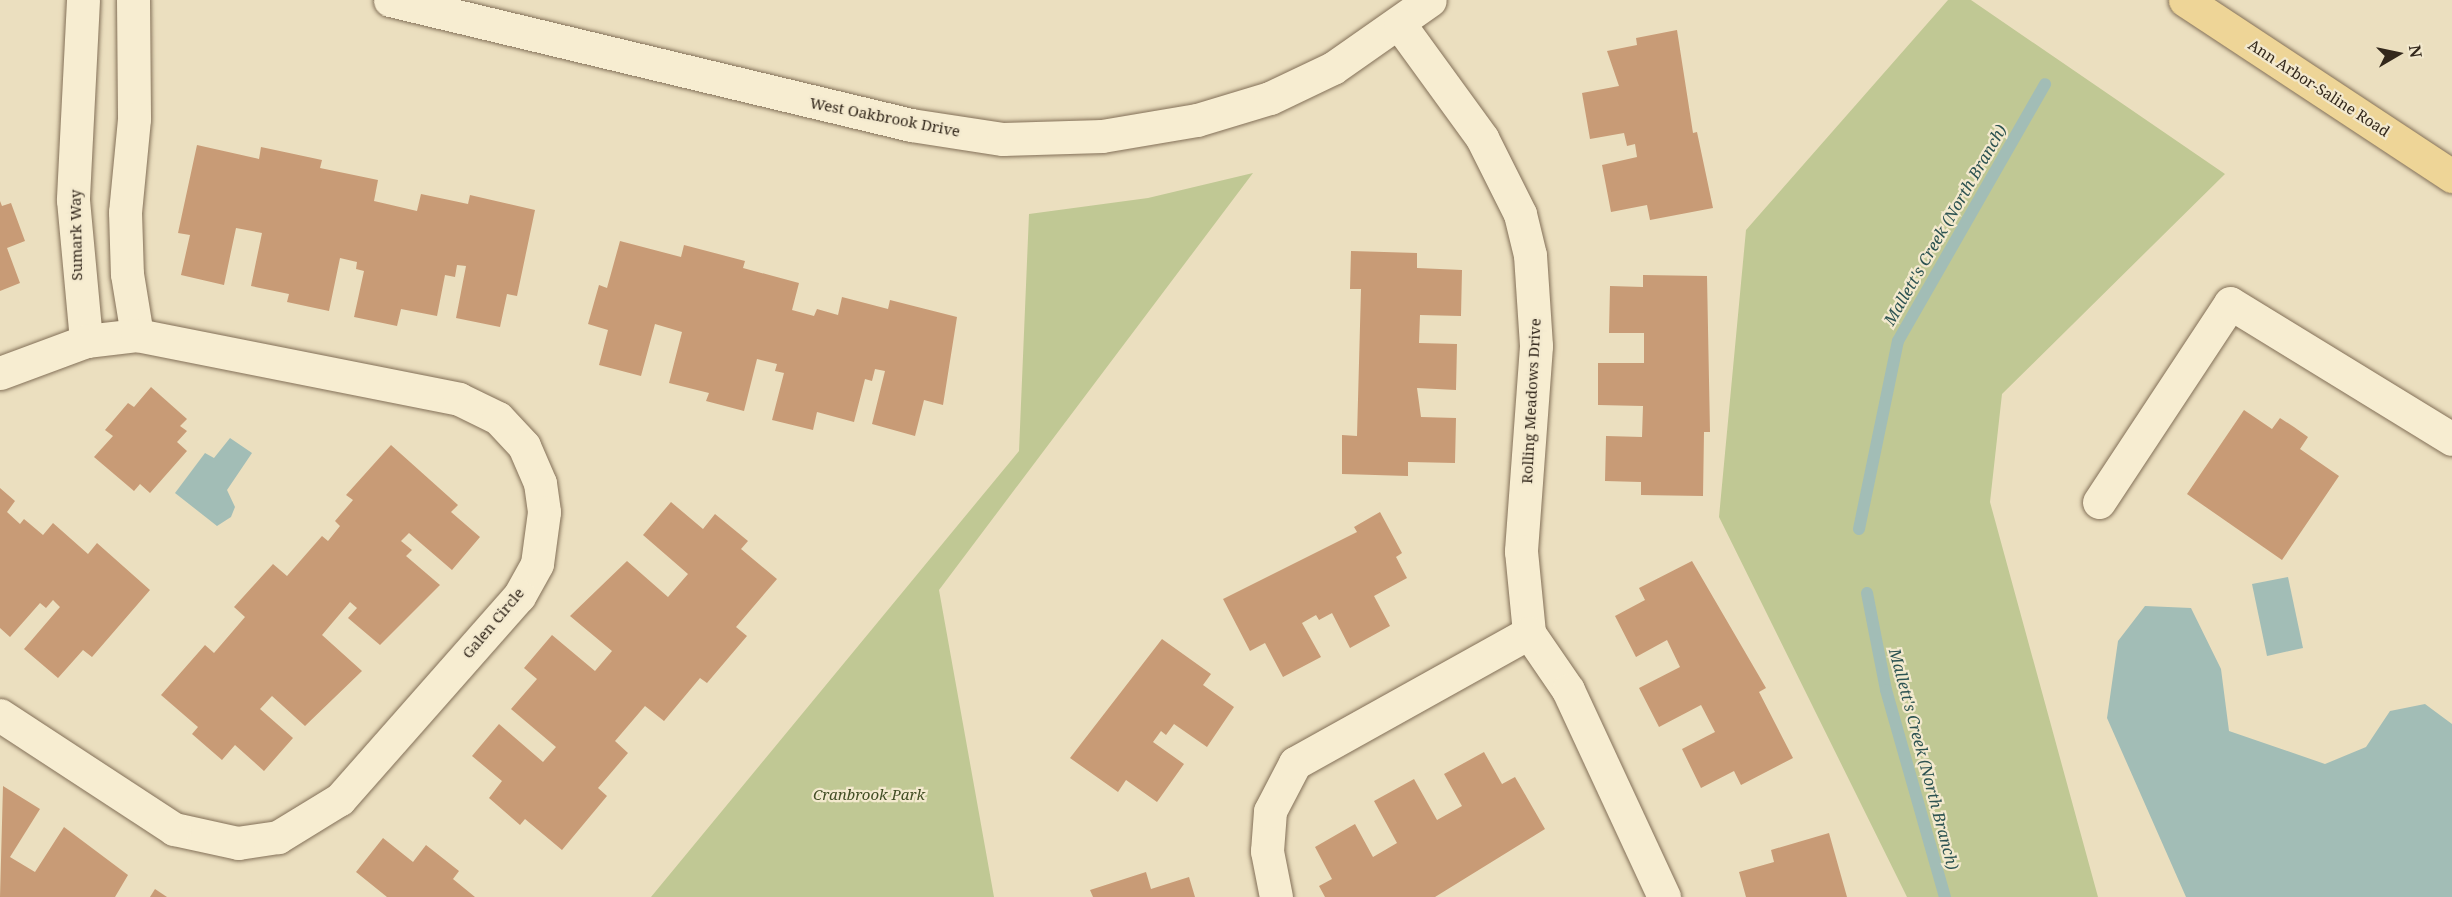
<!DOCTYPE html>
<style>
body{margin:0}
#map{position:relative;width:2452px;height:897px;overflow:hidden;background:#ebdfbf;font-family:"Noto Serif",serif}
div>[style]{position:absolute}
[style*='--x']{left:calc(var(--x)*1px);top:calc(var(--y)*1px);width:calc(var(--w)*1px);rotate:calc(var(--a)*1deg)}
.green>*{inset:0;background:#c0c894}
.water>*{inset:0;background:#a2bdb6}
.stream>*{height:12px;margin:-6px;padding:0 6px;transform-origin:6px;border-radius:6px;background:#a2bdb6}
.building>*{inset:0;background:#c89b76}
.roads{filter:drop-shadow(0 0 2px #837058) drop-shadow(0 0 2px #837058)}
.minor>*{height:33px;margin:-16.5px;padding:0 16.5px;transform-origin:16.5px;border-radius:16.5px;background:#f7edd1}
.major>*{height:33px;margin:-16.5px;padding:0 16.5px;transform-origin:16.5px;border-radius:16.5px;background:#eed597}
span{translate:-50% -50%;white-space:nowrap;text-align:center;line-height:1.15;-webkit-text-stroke:4.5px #f3e9ce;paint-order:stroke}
.street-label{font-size:15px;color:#33281c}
.park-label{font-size:15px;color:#424e24;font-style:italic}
.water-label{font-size:16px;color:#2c5251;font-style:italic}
.north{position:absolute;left:2368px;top:24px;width:60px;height:60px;-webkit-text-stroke:4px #f3e9ce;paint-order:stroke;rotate:81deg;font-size:16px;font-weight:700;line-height:24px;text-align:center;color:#33281c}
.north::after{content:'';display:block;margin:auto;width:21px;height:27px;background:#33281c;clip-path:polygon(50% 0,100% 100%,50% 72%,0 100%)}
</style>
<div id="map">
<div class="green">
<div style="clip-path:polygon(1948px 0,1971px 0,2225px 174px,2002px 394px,1990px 502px,2098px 897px,1907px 897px,1719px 517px,1746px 230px)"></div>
<div style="clip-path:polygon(1253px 173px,939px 590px,994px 897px,651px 897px,1019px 451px,1029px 214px,1148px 198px)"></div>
</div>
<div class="water">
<div style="clip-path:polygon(230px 438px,252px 453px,227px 490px,235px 507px,231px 517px,217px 526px,175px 493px,205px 453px,214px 458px)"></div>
<div style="clip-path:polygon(2288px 577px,2303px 648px,2267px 656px,2252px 584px)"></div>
<div style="clip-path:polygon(2145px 606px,2191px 608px,2221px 669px,2229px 731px,2325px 764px,2366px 747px,2390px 711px,2425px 704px,2452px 724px,2452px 897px,2186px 897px,2107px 718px,2118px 641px)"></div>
</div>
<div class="stream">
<div style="--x:1859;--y:529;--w:192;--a:-78.3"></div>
<div style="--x:1898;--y:341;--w:296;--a:-60.2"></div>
<div style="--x:1867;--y:593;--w:99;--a:78.9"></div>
<div style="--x:1886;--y:690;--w:215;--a:74.1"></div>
</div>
<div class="building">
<div style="clip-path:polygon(1677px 30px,1693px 133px,1697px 132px,1713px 208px,1650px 220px,1647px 205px,1611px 212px,1602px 165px,1637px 157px,1635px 144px,1627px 146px,1624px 133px,1590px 139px,1582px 93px,1619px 86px,1607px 51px,1637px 45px,1636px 38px)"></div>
<div style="clip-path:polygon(197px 145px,259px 159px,261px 147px,322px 160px,320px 168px,378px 180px,374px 201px,417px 211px,421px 194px,468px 204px,470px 195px,535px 210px,517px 296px,507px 294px,500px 327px,456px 318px,466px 266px,457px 265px,455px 277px,445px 275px,437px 316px,401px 309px,397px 326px,378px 322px,354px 317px,364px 271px,356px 269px,357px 262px,340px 258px,329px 311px,287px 302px,289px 294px,251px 286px,262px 233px,236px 228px,224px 285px,181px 275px,190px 235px,178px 233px)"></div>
<div style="clip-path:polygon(0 201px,2px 206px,11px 203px,25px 241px,7px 248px,20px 283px,0 291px)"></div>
<div style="clip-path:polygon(620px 241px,681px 257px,684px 245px,745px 261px,743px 268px,799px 283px,792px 310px,814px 316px,817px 309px,838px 315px,842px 297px,888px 309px,890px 300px,957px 317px,943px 405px,924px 400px,915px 436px,872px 424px,885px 371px,875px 369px,872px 381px,865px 379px,854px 422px,817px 412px,813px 430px,772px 420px,784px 373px,775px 371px,777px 364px,757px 359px,744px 411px,706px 401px,709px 393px,669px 383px,682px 332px,655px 324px,641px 376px,599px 365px,608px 330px,588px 324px,599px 285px,607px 288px)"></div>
<div style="clip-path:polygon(1351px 251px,1417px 253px,1417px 268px,1462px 270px,1461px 316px,1420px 315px,1419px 343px,1457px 344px,1456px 390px,1417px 388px,1421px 417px,1456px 418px,1455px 463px,1408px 462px,1408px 476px,1342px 474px,1342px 435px,1357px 436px,1361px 289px,1350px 289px)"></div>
<div style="clip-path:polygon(1643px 275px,1707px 276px,1710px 432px,1704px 432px,1703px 496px,1641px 495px,1641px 482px,1605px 481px,1606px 436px,1642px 437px,1643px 406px,1598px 405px,1598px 363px,1644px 363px,1644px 333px,1609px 333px,1610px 286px,1643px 287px)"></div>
<div style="clip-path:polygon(151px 387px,187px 419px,180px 426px,187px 431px,177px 442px,187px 451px,150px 493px,140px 484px,134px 491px,94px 457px,113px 436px,105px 430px,128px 403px,134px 407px)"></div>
<div style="clip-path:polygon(2244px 410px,2272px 429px,2280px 418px,2294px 427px,2308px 437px,2300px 449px,2339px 476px,2282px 560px,2187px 494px)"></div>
<div style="clip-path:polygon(391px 445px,458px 505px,451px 512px,480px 537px,452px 570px,409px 533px,401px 541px,412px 550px,406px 556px,440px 585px,380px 645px,348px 618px,357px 608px,350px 602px,322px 635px,362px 671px,305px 726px,272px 696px,260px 709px,293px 738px,264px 771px,235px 745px,222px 760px,192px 734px,198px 727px,161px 695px,205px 645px,214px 653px,245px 617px,234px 607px,273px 564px,287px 576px,322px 536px,328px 541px,340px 526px,335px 521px,353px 500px,346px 495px)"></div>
<div style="clip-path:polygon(0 488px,15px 501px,7px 512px,20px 524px,24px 519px,43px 535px,53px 523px,88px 554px,97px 543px,150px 590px,92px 657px,83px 650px,58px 678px,24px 649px,60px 607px,53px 600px,46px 608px,40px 603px,10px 637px,0 628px)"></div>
<div style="clip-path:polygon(671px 502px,703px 529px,715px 514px,748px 541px,741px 549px,777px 579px,736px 627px,747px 636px,707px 683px,700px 678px,664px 721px,645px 706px,615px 741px,628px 753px,598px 788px,607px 796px,562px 850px,525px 819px,520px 825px,489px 798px,502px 781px,472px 756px,499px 724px,543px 762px,556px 747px,511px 709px,537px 679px,524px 668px,552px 635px,595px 671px,612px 651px,570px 616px,627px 561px,668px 597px,688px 574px,643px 535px)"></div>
<div style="clip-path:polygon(1380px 512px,1402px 553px,1396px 557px,1407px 578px,1374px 596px,1390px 626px,1350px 648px,1332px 613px,1319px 620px,1316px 615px,1302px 623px,1321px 657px,1283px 677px,1265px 643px,1250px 651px,1223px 599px,1357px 532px,1354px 527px)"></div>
<div style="clip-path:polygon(1692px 561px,1766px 688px,1759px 692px,1793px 758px,1741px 785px,1734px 771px,1701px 788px,1682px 749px,1715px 732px,1701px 705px,1659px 727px,1639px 688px,1680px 667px,1667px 640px,1636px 657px,1615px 616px,1645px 600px,1639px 588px)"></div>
<div style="clip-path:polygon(1162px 639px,1211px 674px,1203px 685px,1234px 707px,1207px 747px,1174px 724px,1166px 735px,1161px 731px,1153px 742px,1184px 764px,1157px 802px,1126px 780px,1118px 792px,1070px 758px)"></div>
<div style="clip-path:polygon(1484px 752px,1502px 784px,1515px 777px,1545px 829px,1435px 897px,1325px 897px,1319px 886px,1332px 879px,1315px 847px,1355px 824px,1373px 857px,1397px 843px,1374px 801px,1414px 779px,1437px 820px,1462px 806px,1444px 774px)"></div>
<div style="clip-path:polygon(3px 786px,40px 809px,10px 857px,35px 872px,64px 827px,128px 875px,115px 897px,0 897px)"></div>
<div style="clip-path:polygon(1829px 833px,1847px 897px,1746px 897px,1739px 872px,1774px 862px,1771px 850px)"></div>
<div style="clip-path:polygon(383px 838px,413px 862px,426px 845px,459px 871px,453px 879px,475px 897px,387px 897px,356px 872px)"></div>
<div style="clip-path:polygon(1146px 872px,1151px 889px,1189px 877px,1195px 897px,1093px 897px,1090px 890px)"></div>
<div style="clip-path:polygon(155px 889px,167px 897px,150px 897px)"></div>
</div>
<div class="roads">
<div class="minor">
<div style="--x:83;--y:0;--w:200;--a:92.9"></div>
<div style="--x:73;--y:200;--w:142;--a:84.7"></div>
<div style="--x:133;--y:0;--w:119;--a:89.5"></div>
<div style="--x:134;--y:119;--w:93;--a:95.5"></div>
<div style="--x:125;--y:212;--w:62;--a:88.2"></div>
<div style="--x:127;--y:274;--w:62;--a:80.7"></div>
<div style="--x:390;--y:0;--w:536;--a:13.49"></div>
<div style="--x:911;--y:125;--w:93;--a:8.7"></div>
<div style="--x:1003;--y:139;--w:99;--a:-1.7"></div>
<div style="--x:1102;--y:136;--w:96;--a:-9.6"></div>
<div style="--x:1197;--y:120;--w:76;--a:-16.8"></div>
<div style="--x:1270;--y:98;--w:70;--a:-25.5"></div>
<div style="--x:1333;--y:68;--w:118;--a:-35"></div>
<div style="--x:1400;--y:25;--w:140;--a:54"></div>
<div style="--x:1482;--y:138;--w:85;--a:63.4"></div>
<div style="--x:1520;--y:214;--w:42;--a:76.3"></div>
<div style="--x:1530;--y:255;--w:91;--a:86.2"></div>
<div style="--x:1536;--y:346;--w:206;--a:94.2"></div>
<div style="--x:1521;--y:551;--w:82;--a:84.4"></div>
<div style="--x:0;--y:373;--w:92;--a:-20.4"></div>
<div style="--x:86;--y:341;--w:51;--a:-6.7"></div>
<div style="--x:137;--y:335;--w:328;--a:11.2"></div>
<div style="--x:459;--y:399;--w:43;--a:26"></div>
<div style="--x:498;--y:418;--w:38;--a:47"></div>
<div style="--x:524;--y:446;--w:40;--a:66.6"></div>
<div style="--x:540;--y:483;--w:29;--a:82"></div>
<div style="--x:544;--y:512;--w:52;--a:97.7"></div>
<div style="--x:537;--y:564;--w:37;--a:119"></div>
<div style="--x:519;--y:596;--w:271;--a:131.4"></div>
<div style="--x:340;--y:799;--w:73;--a:148.5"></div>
<div style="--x:278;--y:837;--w:40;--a:171.5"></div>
<div style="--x:238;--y:843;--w:66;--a:-167.7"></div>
<div style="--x:174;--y:829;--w:208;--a:-146.8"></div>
<div style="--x:2099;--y:502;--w:238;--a:-56.6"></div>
<div style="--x:2230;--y:303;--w:260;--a:31.5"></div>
<div style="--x:1276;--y:897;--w:47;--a:-101.1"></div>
<div style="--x:1267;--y:851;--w:40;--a:-85.7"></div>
<div style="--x:1270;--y:811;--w:54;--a:-62.5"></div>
<div style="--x:1295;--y:763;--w:268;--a:-29.1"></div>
<div style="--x:1529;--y:633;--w:69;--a:55.6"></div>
<div style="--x:1568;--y:690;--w:228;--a:65.1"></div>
</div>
<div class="major">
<div style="--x:2185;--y:0;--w:320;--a:33.4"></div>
</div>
</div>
<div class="street-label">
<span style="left:2319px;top:88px;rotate:33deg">Ann Arbor-Saline Road</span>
<span style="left:885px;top:117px;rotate:11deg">West Oakbrook Drive</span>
<span style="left:76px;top:235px;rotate:-91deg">Sumark Way</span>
<span style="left:1531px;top:401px;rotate:-87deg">Rolling Meadows Drive</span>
<span style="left:493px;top:623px;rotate:-50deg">Galen Circle</span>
</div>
<div class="park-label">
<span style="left:869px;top:795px">Cranbrook Park</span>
</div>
<div class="water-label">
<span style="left:1945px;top:225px;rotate:-60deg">Mallett's Creek (North Branch)</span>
<span style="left:1924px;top:759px;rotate:75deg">Mallett's Creek (North Branch)</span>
</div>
<div class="north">N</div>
</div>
